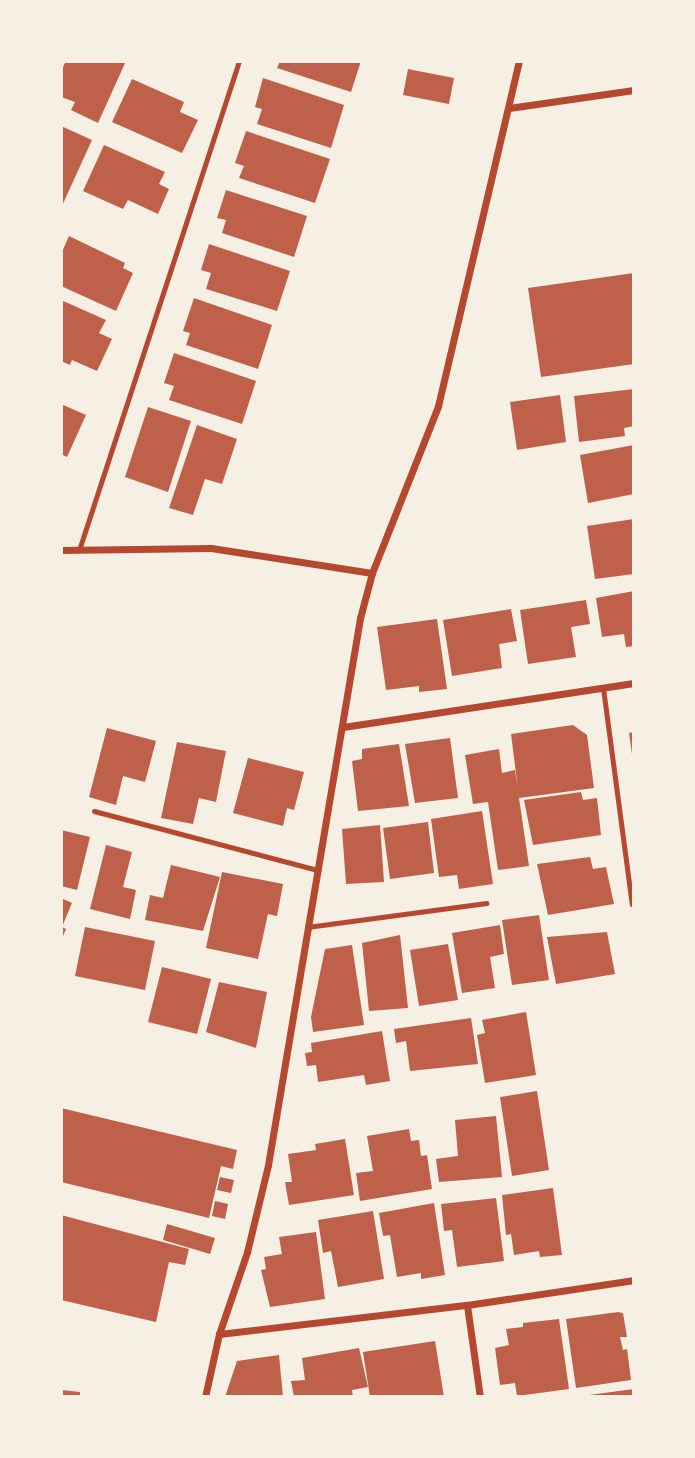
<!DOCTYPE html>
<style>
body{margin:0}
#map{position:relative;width:695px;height:1458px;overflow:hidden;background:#f6efe4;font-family:Signika,sans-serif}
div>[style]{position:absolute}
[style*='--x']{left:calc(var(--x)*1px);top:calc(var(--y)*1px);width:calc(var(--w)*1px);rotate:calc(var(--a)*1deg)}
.building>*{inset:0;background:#bf614a}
.service>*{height:5px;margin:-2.5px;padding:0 2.5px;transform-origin:2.5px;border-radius:2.5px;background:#b5482f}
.minor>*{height:7px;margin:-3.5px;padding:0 3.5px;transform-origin:3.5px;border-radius:3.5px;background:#b5482f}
span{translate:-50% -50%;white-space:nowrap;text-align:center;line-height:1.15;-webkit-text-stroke:7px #f6efe4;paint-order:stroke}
.frame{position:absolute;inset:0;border:63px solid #f6efe4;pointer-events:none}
</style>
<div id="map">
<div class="building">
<div style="clip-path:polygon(66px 61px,126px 61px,98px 123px,71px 110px,75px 102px,61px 97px,61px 71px)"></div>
<div style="clip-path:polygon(280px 61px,361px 61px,351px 92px,277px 68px)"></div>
<div style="clip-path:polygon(408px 69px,454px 78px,449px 104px,403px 95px)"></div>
<div style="clip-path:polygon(263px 78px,344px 105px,331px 148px,257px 124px,262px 109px,255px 107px)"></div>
<div style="clip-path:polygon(132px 79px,184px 102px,180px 112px,198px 120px,182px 153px,112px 122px)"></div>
<div style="clip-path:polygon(61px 126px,92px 140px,61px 208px)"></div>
<div style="clip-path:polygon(246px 131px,330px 159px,315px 203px,239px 178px,244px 166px,235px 163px)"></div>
<div style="clip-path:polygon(104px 145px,165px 172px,159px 184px,169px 189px,158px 214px,128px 200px,123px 209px,83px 191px)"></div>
<div style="clip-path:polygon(226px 190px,307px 216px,294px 257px,222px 233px,226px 220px,217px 218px)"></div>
<div style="clip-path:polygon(69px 236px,125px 263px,123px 268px,133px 273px,116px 311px,61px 286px,61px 254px)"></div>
<div style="clip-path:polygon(209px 244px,290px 271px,277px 311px,206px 289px,211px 273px,201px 270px)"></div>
<div style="clip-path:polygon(634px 273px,634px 364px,541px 377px,528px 288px)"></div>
<div style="clip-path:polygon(194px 298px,272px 325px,258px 369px,186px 345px,190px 333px,183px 331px)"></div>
<div style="clip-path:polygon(61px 300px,106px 320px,99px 333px,112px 339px,97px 371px,72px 360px,70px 365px,61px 361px)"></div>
<div style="clip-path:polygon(174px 353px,256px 381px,242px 424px,169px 400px,174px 386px,164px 383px)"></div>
<div style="clip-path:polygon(634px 389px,634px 426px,624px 428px,625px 436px,579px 442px,574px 396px)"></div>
<div style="clip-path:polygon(560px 395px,566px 442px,517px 450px,510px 402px)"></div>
<div style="clip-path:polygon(61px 404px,86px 415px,67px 457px,61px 454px)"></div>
<div style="clip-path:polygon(148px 407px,191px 421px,168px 492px,125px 477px)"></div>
<div style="clip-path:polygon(197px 425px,237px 439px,222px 484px,205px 479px,193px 515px,169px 508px)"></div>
<div style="clip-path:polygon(634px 445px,634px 494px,588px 503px,580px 455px)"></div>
<div style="clip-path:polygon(634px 519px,634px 574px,595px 579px,587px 526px)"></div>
<div style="clip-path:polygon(634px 591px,634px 646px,626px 647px,624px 634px,602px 637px,596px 598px)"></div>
<div style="clip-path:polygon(586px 600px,590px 624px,571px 627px,576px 657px,528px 664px,520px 610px)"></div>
<div style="clip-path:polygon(511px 609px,517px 641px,499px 644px,502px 668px,452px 676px,443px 620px)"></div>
<div style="clip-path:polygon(437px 619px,447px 689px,419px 692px,419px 686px,386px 690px,377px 627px)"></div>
<div style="clip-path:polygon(573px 725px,587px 735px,594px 788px,519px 798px,529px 866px,498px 870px,488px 802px,473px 804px,465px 755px,499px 749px,502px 773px,515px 770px,518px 789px,511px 734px)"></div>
<div style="clip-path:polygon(107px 728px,156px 741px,145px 782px,123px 776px,116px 805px,89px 797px)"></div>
<div style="clip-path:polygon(634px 732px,634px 754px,632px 754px,629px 733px)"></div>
<div style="clip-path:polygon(450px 738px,458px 798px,415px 803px,405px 744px)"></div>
<div style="clip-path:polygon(177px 742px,226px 751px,216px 802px,199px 798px,193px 824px,161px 818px)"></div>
<div style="clip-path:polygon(399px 744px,409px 806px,358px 811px,352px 761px,362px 759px,362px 749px)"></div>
<div style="clip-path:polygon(248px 758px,304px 772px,294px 810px,287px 808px,283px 826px,233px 813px)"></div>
<div style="clip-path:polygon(581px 792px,583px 800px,597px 798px,601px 835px,533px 845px,524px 800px)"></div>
<div style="clip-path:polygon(482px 811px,493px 884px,459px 889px,457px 875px,439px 877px,431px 819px)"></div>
<div style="clip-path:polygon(428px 822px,434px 873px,390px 879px,383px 828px)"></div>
<div style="clip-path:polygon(380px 825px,384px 882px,346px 884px,342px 829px)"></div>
<div style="clip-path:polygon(61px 830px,90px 837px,77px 890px,61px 886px)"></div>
<div style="clip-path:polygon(106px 845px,132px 852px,123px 887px,136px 890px,130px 919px,90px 909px)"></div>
<div style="clip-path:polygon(590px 857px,593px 869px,606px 867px,614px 904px,548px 915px,537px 864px)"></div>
<div style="clip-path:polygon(171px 865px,220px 877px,203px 931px,145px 920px,150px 895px,163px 898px)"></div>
<div style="clip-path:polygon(222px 872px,283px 884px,277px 916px,268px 914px,258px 959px,206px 948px)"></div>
<div style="clip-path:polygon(61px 898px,72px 903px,62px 927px,66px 929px,61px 941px)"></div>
<div style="clip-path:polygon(539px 915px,549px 980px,512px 985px,502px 920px)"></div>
<div style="clip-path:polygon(500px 925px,504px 954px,490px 957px,495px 988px,462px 993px,452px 933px)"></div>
<div style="clip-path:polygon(85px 927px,155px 941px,145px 990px,75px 976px)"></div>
<div style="clip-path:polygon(607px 932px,615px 974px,556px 984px,547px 937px)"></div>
<div style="clip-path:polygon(400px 935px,408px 1008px,369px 1011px,362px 943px)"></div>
<div style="clip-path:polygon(448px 944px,458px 1000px,419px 1006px,410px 950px)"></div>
<div style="clip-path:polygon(352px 945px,364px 1025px,313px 1032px,311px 1017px,325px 949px)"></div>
<div style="clip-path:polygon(162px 967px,211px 979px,197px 1034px,148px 1022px)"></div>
<div style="clip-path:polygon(219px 982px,267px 992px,256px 1048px,206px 1032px)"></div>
<div style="clip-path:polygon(526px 1012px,536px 1075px,485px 1083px,477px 1035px,485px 1033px,482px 1020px)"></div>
<div style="clip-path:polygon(471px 1018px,478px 1064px,410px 1071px,406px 1041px,396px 1043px,394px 1029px)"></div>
<div style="clip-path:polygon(382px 1031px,390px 1081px,366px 1085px,364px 1075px,318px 1082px,316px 1065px,307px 1066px,305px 1053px,312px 1052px,311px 1043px)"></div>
<div style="clip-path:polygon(537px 1091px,549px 1170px,512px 1176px,500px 1097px)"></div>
<div style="clip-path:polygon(61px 1108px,237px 1150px,233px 1169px,221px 1166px,209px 1218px,61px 1182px)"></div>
<div style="clip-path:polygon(496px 1116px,502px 1177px,439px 1182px,436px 1159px,458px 1156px,455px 1120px)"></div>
<div style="clip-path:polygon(409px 1129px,411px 1141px,419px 1140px,421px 1156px,427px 1155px,432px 1189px,360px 1201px,356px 1173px,373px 1171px,367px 1136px)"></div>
<div style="clip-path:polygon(345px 1139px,354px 1195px,289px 1205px,285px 1182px,292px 1182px,288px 1154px,316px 1150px,315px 1144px)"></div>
<div style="clip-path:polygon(220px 1177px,234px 1180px,231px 1193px,217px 1190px)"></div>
<div style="clip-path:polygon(553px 1188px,562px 1255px,540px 1257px,539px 1251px,514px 1255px,511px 1234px,506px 1235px,502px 1195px)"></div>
<div style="clip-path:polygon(496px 1198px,504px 1261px,457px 1267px,452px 1230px,444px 1231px,441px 1204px)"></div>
<div style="clip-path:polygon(215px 1201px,228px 1204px,225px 1219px,212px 1216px)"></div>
<div style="clip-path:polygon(434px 1203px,445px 1275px,421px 1279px,421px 1273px,397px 1277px,390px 1235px,383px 1236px,379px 1213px)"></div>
<div style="clip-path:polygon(373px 1211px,384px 1279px,338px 1287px,331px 1251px,323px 1253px,318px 1220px)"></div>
<div style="clip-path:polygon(61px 1215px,189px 1249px,185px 1265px,169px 1262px,156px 1322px,61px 1300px)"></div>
<div style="clip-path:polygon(167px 1224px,215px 1238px,210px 1254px,163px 1240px)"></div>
<div style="clip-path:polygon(316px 1232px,325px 1299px,270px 1307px,261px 1270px,266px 1269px,264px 1257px,282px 1254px,279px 1237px)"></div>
<div style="clip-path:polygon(618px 1312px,623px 1313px,627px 1337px,620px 1337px,623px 1350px,627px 1349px,631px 1380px,576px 1388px,566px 1319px)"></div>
<div style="clip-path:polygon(559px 1319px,569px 1389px,517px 1396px,515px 1383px,500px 1385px,495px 1348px,509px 1345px,506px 1329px,523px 1327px,523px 1323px)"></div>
<div style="clip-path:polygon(435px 1341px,444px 1397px,370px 1397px,363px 1352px)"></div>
<div style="clip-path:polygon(359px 1348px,368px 1387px,352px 1390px,353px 1397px,294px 1397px,291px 1381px,305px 1380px,302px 1358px)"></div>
<div style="clip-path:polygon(279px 1355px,283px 1397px,225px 1397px,237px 1361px)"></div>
<div style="clip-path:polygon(634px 1389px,634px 1397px,589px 1397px,589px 1395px)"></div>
<div style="clip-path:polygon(61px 1390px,80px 1392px,80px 1397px,61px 1397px)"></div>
</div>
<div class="service">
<div style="--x:79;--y:550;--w:515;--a:-71.88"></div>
<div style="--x:603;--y:688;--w:218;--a:82.4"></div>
<div style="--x:94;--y:811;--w:232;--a:14.8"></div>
<div style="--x:307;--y:927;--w:181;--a:-7.6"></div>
</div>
<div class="minor">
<div style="--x:509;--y:108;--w:126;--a:-8.2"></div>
<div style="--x:61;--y:550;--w:150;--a:-0.8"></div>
<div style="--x:211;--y:548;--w:163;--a:8.8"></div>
<div style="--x:343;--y:727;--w:294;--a:-8.6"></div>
<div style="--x:467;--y:1305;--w:93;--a:82"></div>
<div style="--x:219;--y:1334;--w:250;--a:-6.7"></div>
<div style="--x:467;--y:1305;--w:169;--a:-8.5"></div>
<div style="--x:205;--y:1397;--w:65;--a:-77.5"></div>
<div style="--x:219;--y:1334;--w:87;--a:-71.1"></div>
<div style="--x:247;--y:1252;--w:89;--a:-76.4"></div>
<div style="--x:268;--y:1165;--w:555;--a:-80.45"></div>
<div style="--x:360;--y:618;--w:47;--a:-75.1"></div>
<div style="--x:372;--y:573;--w:180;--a:-68.4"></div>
<div style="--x:438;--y:406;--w:354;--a:-76.8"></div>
</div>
<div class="frame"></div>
</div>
